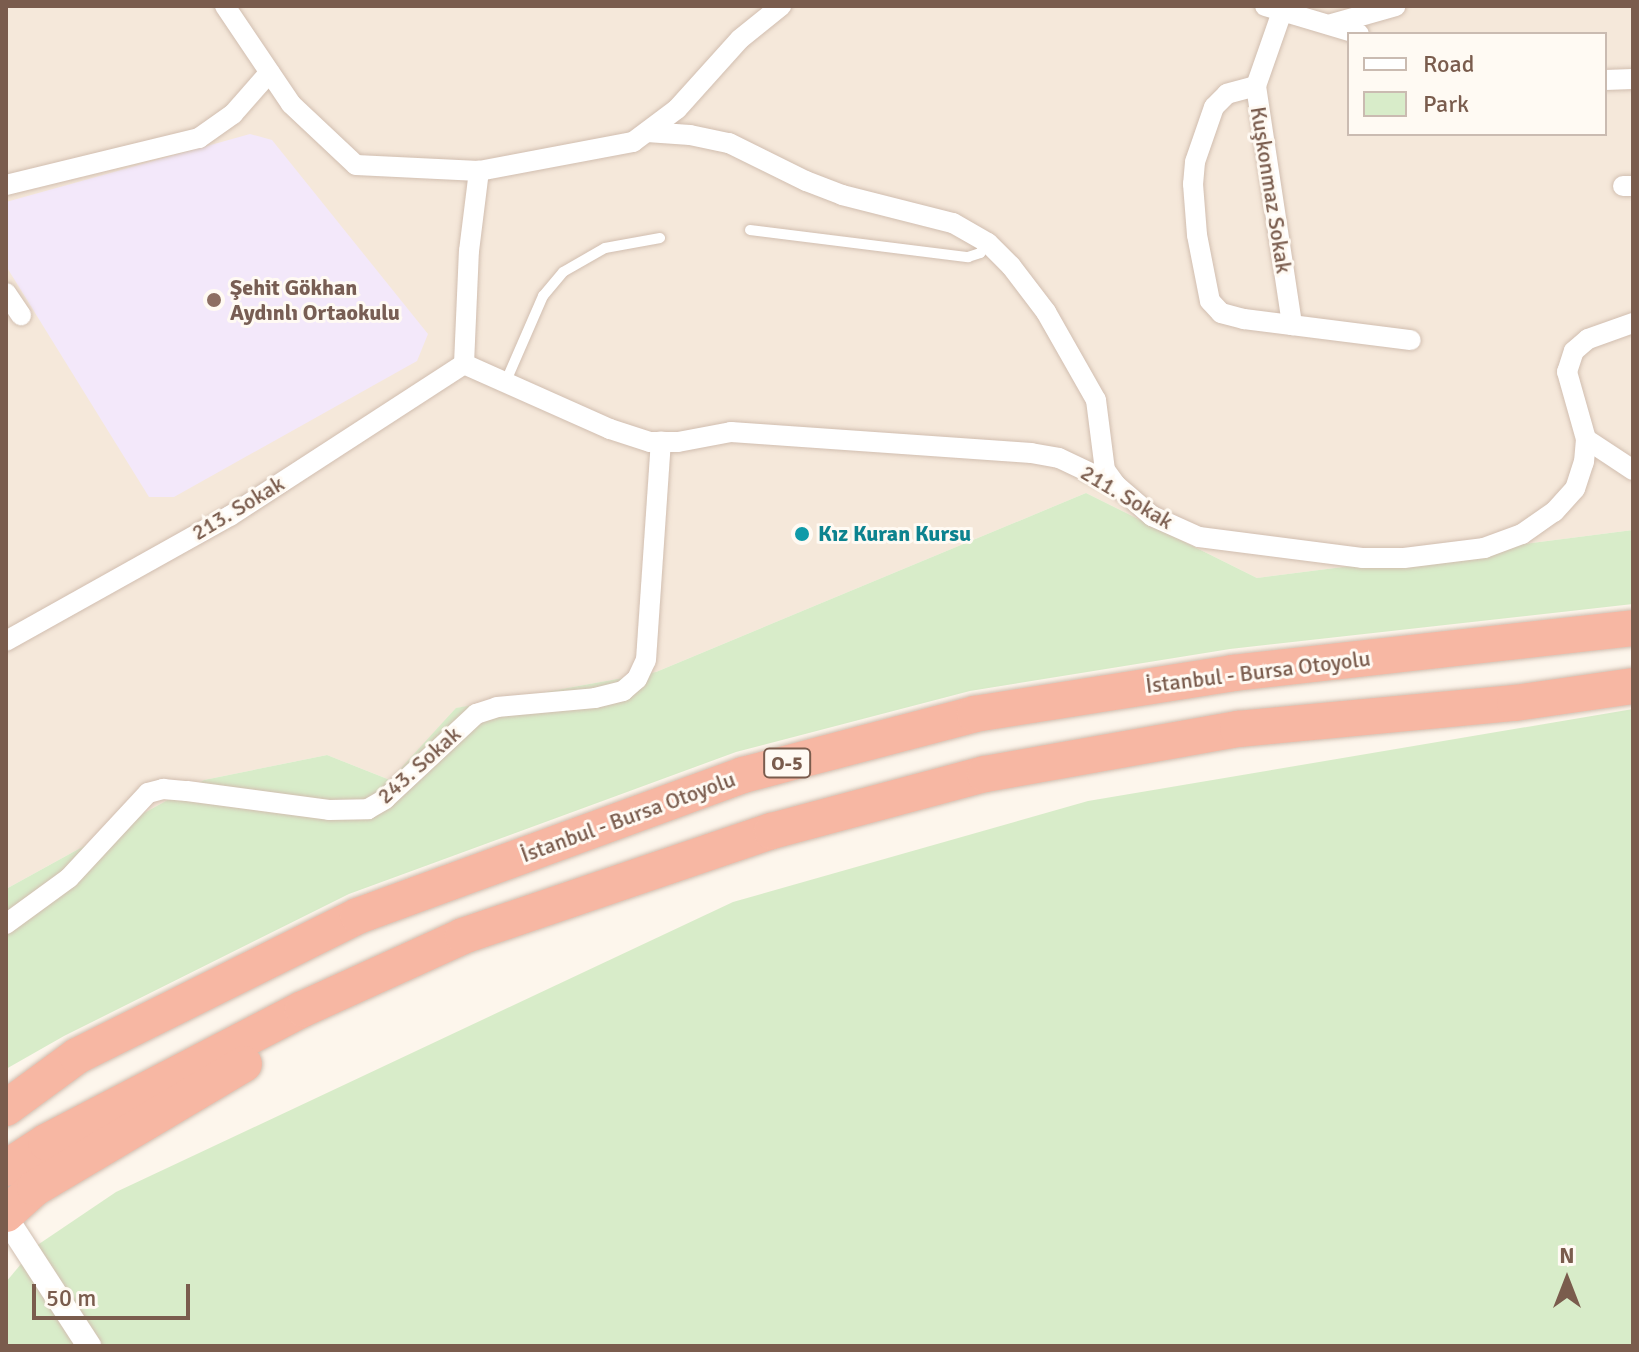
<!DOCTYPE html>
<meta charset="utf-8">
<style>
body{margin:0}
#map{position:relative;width:1639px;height:1352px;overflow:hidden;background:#fdf6ec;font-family:Signika,sans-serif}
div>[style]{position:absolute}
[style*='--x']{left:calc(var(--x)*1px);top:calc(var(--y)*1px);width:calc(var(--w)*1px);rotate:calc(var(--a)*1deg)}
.residential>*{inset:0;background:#f5e8da}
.education>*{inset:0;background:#f3e8fa}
.green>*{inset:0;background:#d8ecc9}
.roads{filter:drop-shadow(0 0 2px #d1beb0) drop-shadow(0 0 2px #d1beb0)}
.service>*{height:10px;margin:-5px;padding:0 5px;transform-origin:5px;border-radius:5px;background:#fff}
.minor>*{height:20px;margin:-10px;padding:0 10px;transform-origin:10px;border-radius:10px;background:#fff}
.tertiary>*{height:24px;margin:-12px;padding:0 12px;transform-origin:12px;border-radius:12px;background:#fff}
.motorway>*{height:36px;margin:-18px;padding:0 18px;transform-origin:18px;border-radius:18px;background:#f7b7a3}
.dots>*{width:22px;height:22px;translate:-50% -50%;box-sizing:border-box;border:4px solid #fffaf3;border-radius:50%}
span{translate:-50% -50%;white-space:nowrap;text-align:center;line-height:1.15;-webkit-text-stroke:6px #fffaf3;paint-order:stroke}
.shield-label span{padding:2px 6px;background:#fffaf3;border:2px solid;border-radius:6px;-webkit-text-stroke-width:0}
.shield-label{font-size:20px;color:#7a5c4d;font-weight:700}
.street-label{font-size:22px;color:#7a5c4d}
.education-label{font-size:22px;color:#785e54;font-weight:700}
.left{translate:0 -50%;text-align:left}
.culture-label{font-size:22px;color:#0d838f;font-weight:700}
.frame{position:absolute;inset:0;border:8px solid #7a5c4d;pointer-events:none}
.legend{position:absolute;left:1347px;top:32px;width:260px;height:104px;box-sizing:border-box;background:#fffaf3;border:2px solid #cabbb1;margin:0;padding:10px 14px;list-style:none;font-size:24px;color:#7a5c4d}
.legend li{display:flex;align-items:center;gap:16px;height:40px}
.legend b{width:40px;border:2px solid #cabbb1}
.north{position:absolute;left:1527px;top:1240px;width:80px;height:80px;-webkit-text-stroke:6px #fffaf3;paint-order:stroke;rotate:0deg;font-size:22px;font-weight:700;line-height:32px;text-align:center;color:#7a5c4d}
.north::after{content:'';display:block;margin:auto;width:28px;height:36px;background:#7a5c4d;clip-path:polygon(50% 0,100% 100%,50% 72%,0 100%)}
.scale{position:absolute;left:32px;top:1284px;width:158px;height:36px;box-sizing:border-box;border:4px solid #7a5c4d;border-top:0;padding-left:10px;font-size:24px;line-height:28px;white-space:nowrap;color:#7a5c4d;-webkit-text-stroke:6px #fffaf3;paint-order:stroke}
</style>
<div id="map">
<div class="residential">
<div style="clip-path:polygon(evenodd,6px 6px,1633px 6px,1633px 530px,1257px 578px,1086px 493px,656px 672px,457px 708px,390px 780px,327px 755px,204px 780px,6px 889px,6px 6px,1349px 34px,1605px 34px,1605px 134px,1349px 134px,1349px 34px)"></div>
</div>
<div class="education">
<div style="clip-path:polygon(250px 134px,272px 140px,428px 334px,417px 361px,174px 497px,149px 497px,6px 266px,6px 202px)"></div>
</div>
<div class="green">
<div style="clip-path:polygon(1086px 493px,1257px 578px,1633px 530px,1633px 604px,1230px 649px,970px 691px,736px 752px,349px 894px,64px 1036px,6px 1069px,6px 889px,204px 780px,327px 755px,390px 780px,456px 708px,656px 672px)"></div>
<div style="clip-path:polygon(1633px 709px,1633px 1346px,6px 1346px,6px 1282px,36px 1246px,116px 1192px,733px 902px,1088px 801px)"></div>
</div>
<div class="roads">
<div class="service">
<div style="--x:750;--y:230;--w:220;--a:7.1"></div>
<div style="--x:968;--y:257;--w:13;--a:-18"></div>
<div style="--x:980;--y:253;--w:13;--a:-51"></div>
<div style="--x:506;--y:381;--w:93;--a:-66.5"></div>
<div style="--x:543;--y:296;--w:31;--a:-50"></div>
<div style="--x:563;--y:272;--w:48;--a:-29.7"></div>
<div style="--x:605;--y:248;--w:56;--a:-10.3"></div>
</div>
<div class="minor">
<div style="--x:225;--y:6;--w:118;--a:56"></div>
<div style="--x:291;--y:104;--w:89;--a:43.2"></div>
<div style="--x:356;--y:165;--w:123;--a:2.8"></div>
<div style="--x:1265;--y:6;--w:98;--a:16.6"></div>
<div style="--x:1284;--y:6;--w:85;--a:109.3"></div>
<div style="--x:1256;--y:86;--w:242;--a:81.4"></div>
<div style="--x:1332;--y:24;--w:66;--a:-15.7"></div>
<div style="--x:1605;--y:80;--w:28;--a:-2"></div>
<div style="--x:1256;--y:86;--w:30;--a:165"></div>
<div style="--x:1227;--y:94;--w:18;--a:135"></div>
<div style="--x:1214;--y:107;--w:58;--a:109.1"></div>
<div style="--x:1195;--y:162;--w:22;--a:95"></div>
<div style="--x:1193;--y:184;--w:51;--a:85.5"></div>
<div style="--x:1197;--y:235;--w:67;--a:78.9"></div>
<div style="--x:1210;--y:301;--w:16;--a:47"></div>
<div style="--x:1221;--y:313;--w:24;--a:15"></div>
<div style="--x:1244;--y:319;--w:168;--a:7.2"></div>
<div style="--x:647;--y:132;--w:43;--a:4"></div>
<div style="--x:690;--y:135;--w:40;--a:12"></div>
<div style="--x:729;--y:143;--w:86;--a:26.3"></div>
<div style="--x:806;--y:181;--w:39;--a:21"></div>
<div style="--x:842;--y:195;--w:114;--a:14.2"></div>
<div style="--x:953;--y:223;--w:40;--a:29.7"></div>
<div style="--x:988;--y:243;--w:33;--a:45"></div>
<div style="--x:1011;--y:266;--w:58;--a:52.7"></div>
<div style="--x:1046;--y:312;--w:101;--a:60.4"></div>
<div style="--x:1096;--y:400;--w:71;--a:82.7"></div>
<div style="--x:1105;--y:470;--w:19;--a:54"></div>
<div style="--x:6;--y:185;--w:199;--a:-13.7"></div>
<div style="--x:199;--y:138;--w:42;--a:-35.2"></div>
<div style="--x:233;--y:114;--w:55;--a:-48.7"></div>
<div style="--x:1623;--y:186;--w:10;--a:0"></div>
<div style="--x:6;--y:293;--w:27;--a:56"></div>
<div style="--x:464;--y:364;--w:160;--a:24"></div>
<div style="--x:610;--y:429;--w:42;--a:18"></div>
<div style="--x:650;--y:442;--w:28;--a:0"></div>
<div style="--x:678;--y:442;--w:54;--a:-10.7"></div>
<div style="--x:731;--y:432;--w:301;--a:4"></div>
<div style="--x:1031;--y:453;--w:28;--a:10"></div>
<div style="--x:1059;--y:458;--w:63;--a:25.3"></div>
<div style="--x:1116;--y:485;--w:48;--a:40.7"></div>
<div style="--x:1152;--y:516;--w:51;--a:24.1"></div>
<div style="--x:1199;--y:537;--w:164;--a:7.3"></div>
<div style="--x:1362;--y:558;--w:42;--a:0"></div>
<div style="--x:1404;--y:558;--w:81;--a:-7.1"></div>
<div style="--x:1484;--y:548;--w:40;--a:-20.2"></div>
<div style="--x:1522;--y:534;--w:39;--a:-35"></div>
<div style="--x:1554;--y:512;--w:31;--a:-48"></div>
<div style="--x:1575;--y:489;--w:28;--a:-72"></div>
<div style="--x:1584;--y:462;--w:23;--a:-85"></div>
<div style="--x:1586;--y:439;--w:70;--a:-105.8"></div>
<div style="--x:1567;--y:372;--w:22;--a:-72"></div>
<div style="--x:1574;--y:351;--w:18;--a:-41"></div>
<div style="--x:1588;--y:339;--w:48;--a:-19.6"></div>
<div style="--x:464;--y:364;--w:113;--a:-87.5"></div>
<div style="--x:469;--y:251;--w:81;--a:-82.9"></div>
<div style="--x:479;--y:171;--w:157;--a:-10.7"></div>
<div style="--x:633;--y:142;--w:55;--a:-36.9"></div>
<div style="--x:677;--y:109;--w:94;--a:-48"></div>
<div style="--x:740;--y:39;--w:53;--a:-38.8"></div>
<div style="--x:1586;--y:439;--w:56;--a:33.4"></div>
<div style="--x:6;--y:641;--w:257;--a:-29.2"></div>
<div style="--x:230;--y:516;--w:279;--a:-33"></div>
<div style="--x:6;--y:924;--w:78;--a:-36.1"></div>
<div style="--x:69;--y:878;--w:116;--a:-47.1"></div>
<div style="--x:148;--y:793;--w:16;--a:-15"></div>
<div style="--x:163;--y:789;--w:24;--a:5"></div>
<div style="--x:187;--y:791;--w:143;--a:7.6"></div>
<div style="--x:329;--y:810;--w:39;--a:-1"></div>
<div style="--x:368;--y:809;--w:20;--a:-30"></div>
<div style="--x:385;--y:799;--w:125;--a:-43"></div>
<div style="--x:476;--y:714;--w:22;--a:-18"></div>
<div style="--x:497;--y:707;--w:98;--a:-5.2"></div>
<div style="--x:595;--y:698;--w:29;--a:-14"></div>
<div style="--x:623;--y:691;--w:18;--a:-41"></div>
<div style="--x:637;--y:679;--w:21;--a:-65"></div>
<div style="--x:646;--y:660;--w:219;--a:-86.1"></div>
</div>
<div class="tertiary">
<div style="--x:6;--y:1218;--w:153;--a:57"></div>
</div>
<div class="motorway">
<div style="--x:6;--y:1108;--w:88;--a:-36.2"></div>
<div style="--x:77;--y:1056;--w:314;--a:-26.5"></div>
<div style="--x:358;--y:916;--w:410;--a:-20.1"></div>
<div style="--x:743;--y:775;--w:240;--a:-14.7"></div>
<div style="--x:975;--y:714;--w:261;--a:-9"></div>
<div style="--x:1233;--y:673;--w:403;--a:-6.4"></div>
<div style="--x:6;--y:1168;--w:48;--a:-33"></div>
<div style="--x:46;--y:1142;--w:289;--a:-27.4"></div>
<div style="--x:303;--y:1009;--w:176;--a:-24.5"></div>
<div style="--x:463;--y:936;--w:326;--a:-18.8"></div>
<div style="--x:772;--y:831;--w:220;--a:-15"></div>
<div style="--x:985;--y:774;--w:257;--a:-10.1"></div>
<div style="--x:1238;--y:729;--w:278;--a:-5.4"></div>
<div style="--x:1515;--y:703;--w:119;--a:-8.2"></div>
<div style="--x:6;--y:1214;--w:39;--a:-42"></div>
<div style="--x:35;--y:1188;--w:243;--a:-30.7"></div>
</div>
</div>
<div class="dots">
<div style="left:214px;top:300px;background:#8d6e63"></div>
<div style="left:802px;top:534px;background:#0f9aa8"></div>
</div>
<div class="shield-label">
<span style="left:787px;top:763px">O-5</span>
</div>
<div class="street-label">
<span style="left:1271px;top:190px;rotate:81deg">Kuşkonmaz Sokak</span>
<span style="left:1127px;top:497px;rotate:31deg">211. Sokak</span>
<span style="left:238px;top:508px;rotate:-31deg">213. Sokak</span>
<span style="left:1258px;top:672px;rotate:-7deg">İstanbul - Bursa Otoyolu</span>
<span style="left:419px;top:765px;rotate:-42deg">243. Sokak</span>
<span style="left:628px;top:817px;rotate:-20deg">İstanbul - Bursa Otoyolu</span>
</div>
<div class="education-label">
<span class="left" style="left:230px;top:300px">Şehit Gökhan<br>Aydınlı Ortaokulu</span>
</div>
<div class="culture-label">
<span class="left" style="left:818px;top:534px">Kız Kuran Kursu</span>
</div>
<div class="frame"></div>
<ul class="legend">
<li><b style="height:10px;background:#fff"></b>Road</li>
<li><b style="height:22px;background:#d8ecc9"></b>Park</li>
</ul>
<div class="north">N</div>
<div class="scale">50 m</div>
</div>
